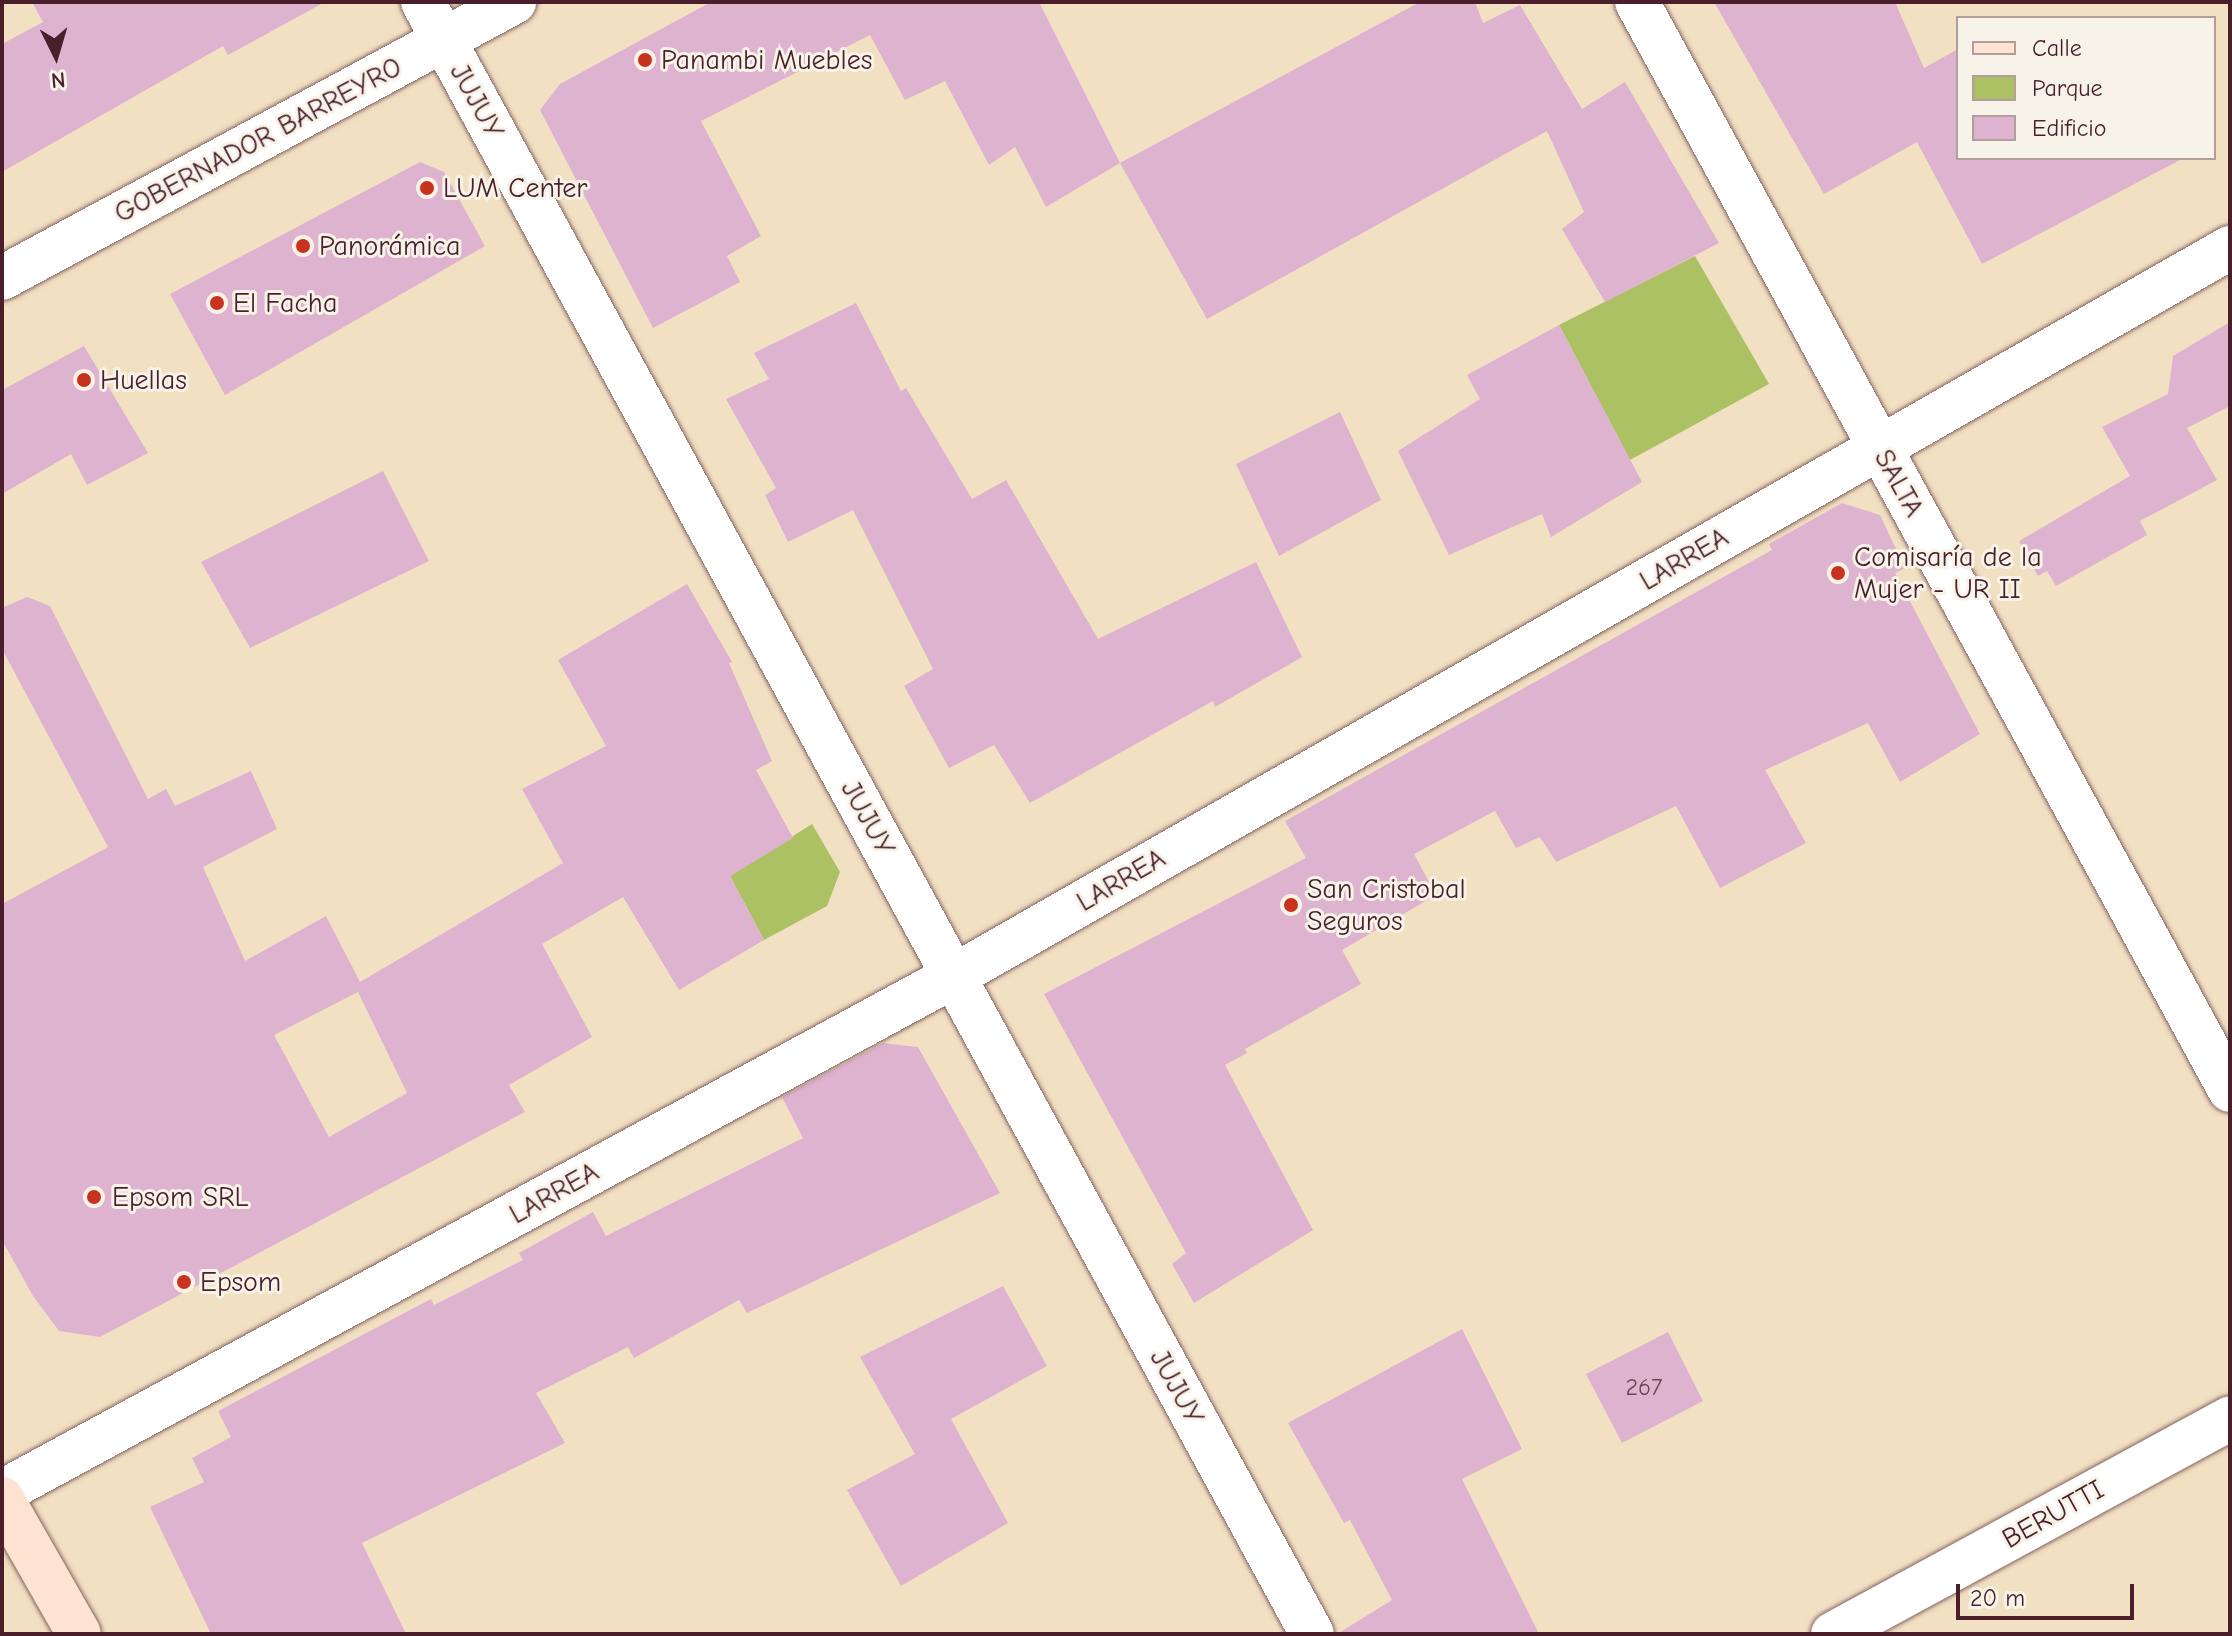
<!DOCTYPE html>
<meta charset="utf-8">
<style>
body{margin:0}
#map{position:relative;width:2232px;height:1636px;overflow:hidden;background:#f2e0c3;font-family:"Comic Neue",sans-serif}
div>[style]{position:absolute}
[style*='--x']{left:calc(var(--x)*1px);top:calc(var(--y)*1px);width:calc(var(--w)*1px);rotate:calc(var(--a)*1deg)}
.green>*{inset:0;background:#acc064}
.building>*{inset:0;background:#deb3d0}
.roads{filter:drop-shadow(0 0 2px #856360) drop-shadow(0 0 2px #856360)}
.street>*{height:44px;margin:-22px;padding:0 22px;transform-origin:22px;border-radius:22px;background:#fff}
.secondary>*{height:44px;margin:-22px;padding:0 22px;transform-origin:22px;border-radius:22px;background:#fee3d2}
.dots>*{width:22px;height:22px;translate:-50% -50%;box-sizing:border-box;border:4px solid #f7f3e8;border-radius:50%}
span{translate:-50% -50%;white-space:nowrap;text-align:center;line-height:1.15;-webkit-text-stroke:6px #f7f3e8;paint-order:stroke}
.number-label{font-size:24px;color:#6f4454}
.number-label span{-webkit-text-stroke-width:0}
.poi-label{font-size:28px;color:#4a1f2b}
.left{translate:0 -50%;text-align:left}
.street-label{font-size:28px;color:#4a1f2b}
.frame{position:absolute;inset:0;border:4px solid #4a1f2b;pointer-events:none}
.legend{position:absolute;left:1956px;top:16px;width:260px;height:144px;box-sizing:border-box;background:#f7f3e8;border:2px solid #b29e9c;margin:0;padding:10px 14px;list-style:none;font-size:24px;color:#4a1f2b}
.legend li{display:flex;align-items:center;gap:16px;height:40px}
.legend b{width:40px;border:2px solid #b29e9c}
.north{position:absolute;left:16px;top:16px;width:80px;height:80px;-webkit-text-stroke:6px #f7f3e8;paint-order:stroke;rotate:175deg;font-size:22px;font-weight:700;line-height:32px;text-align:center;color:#4a1f2b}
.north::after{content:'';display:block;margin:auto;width:28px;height:36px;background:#4a1f2b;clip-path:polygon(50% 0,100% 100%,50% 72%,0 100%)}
.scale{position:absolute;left:1956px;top:1584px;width:178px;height:36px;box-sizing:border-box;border:4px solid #4a1f2b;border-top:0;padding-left:10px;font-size:24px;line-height:28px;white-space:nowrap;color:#4a1f2b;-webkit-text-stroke:6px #f7f3e8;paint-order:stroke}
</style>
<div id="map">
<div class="green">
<div style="clip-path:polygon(1695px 256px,1769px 384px,1630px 460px,1559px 325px)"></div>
<div style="clip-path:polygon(812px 824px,840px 872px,827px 906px,764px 940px,730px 876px)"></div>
</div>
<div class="building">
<div style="clip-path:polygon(32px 2px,325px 2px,228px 55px,223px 46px,2px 172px,2px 44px,43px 22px)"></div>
<div style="clip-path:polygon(711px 2px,1039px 2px,1120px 163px,1046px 207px,1015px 147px,989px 165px,945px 81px,905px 100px,870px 35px,701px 121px,761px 236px,727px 256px,740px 282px,653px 328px,540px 110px,560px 84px)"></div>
<div style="clip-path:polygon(1420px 2px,1475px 2px,1483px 23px,1520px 5px,1582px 109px,1625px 82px,1719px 243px,1605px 302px,1562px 229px,1584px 212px,1547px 131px,1207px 319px,1120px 163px)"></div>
<div style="clip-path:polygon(1714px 2px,1895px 2px,1924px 68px,1958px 49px,1958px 158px,2184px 158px,1982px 264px,1917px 142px,1824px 194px)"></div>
<div style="clip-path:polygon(420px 162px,444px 172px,485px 246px,225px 395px,170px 294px)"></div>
<div style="clip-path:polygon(856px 303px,901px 391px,906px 388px,972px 499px,1006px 480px,1098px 639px,1256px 562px,1302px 657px,1215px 707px,1213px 701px,1030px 803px,994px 745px,949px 768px,904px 686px,933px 669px,853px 510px,788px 542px,765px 495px,776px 488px,726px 399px,769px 379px,754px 353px)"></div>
<div style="clip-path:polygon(2230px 322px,2230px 406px,2187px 428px,2217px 480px,2140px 521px,2147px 535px,2056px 586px,2047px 571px,2038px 576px,2019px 541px,2130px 476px,2102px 427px,2168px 394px,2173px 356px)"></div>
<div style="clip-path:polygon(1559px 325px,1642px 482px,1551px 537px,1542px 514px,1449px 555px,1398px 451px,1480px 399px,1467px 375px)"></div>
<div style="clip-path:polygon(84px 346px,148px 453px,87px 485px,71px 454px,2px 494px,2px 390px)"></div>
<div style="clip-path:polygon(1340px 412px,1381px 500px,1279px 556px,1236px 464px)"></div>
<div style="clip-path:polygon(383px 471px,429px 561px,250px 648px,201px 562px)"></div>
<div style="clip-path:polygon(1842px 503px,1880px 515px,1905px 568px,1895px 573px,1980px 734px,1900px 782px,1868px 723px,1765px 770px,1806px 843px,1720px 888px,1676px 806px,1556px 862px,1540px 837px,1516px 848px,1495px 811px,1414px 854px,1436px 895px,1342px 950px,1361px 984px,1245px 1049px,1247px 1053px,1225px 1065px,1313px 1230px,1194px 1303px,1172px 1264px,1186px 1253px,1044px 994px,1306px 858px,1285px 821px,1772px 550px,1769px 544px)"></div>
<div style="clip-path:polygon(evenodd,687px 584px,732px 662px,729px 663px,772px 761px,756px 770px,793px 838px,730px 876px,764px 940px,679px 990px,623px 897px,542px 944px,592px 1037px,509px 1085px,525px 1112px,100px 1337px,59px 1331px,33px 1296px,2px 1240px,2px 904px,108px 847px,2px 649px,2px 608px,27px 597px,50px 606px,148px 799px,166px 789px,175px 806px,251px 771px,277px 829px,203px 867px,245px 961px,326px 916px,360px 982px,563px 863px,522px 789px,606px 746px,558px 660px,687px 584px,358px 992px,407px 1093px,329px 1137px,274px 1035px,358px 992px)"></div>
<div style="clip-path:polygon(883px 1043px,918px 1047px,1000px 1193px,747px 1313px,739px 1300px,634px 1358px,628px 1347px,536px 1393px,565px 1443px,362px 1543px,406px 1634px,211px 1634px,150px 1507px,204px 1482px,192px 1458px,231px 1437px,218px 1411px,431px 1299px,434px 1305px,523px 1260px,519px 1253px,593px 1212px,606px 1236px,803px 1138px,782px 1097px)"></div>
<div style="clip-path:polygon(1003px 1286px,1047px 1366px,951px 1419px,1008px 1523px,901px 1586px,847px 1490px,915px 1454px,860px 1357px)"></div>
<div style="clip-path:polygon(1462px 1329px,1522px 1449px,1462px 1479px,1539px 1634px,1337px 1634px,1392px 1600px,1350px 1520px,1344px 1523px,1288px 1423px)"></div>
<div style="clip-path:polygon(1668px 1332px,1703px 1401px,1622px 1443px,1586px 1374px)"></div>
</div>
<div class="roads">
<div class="street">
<div style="--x:423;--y:2;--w:1858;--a:61.42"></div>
<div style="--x:1637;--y:2;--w:1239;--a:61.41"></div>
<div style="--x:2;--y:278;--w:582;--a:-28.33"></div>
<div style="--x:2;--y:1492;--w:1083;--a:-28.46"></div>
<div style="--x:954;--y:976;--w:1469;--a:-29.71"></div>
<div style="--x:1833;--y:1634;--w:452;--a:-28.5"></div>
</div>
<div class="secondary">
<div style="--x:2;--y:1499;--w:155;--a:60.3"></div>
</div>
</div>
<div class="dots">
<div style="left:645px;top:60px;background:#c8321e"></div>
<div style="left:427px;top:188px;background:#c8321e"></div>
<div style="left:303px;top:246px;background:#c8321e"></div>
<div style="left:217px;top:303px;background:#c8321e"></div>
<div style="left:84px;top:380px;background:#c8321e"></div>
<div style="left:1838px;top:573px;background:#c8321e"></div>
<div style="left:1291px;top:905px;background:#c8321e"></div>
<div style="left:94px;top:1197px;background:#c8321e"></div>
<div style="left:184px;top:1282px;background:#c8321e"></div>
</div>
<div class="number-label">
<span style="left:1644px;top:1388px">267</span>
</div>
<div class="poi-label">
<span class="left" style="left:661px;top:60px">Panambi Muebles</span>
<span class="left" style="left:443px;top:188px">LUM Center</span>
<span class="left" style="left:319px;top:246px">Panorámica</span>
<span class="left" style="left:233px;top:303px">El Facha</span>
<span class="left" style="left:100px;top:380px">Huellas</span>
<span class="left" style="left:1854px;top:573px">Comisaría de la<br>Mujer - UR II</span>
<span class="left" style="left:1307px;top:905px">San Cristobal<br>Seguros</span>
<span class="left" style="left:112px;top:1197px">Epsom SRL</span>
<span class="left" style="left:200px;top:1282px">Epsom</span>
</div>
<div class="street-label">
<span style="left:477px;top:101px;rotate:61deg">JUJUY</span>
<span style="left:258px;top:140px;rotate:-28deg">GOBERNADOR BARREYRO</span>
<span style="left:1899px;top:483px;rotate:61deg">SALTA</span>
<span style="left:1684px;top:559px;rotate:-30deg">LARREA</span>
<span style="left:868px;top:818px;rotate:61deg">JUJUY</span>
<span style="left:1121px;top:880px;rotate:-30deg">LARREA</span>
<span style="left:554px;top:1193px;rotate:-29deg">LARREA</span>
<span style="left:1177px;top:1387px;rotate:61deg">JUJUY</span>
<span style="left:2053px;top:1514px;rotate:-29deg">BERUTTI</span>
</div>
<div class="frame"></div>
<ul class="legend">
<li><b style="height:10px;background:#fee3d2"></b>Calle</li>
<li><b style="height:22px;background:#acc064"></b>Parque</li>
<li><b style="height:22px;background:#deb3d0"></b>Edificio</li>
</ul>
<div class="north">N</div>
<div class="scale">20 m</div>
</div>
